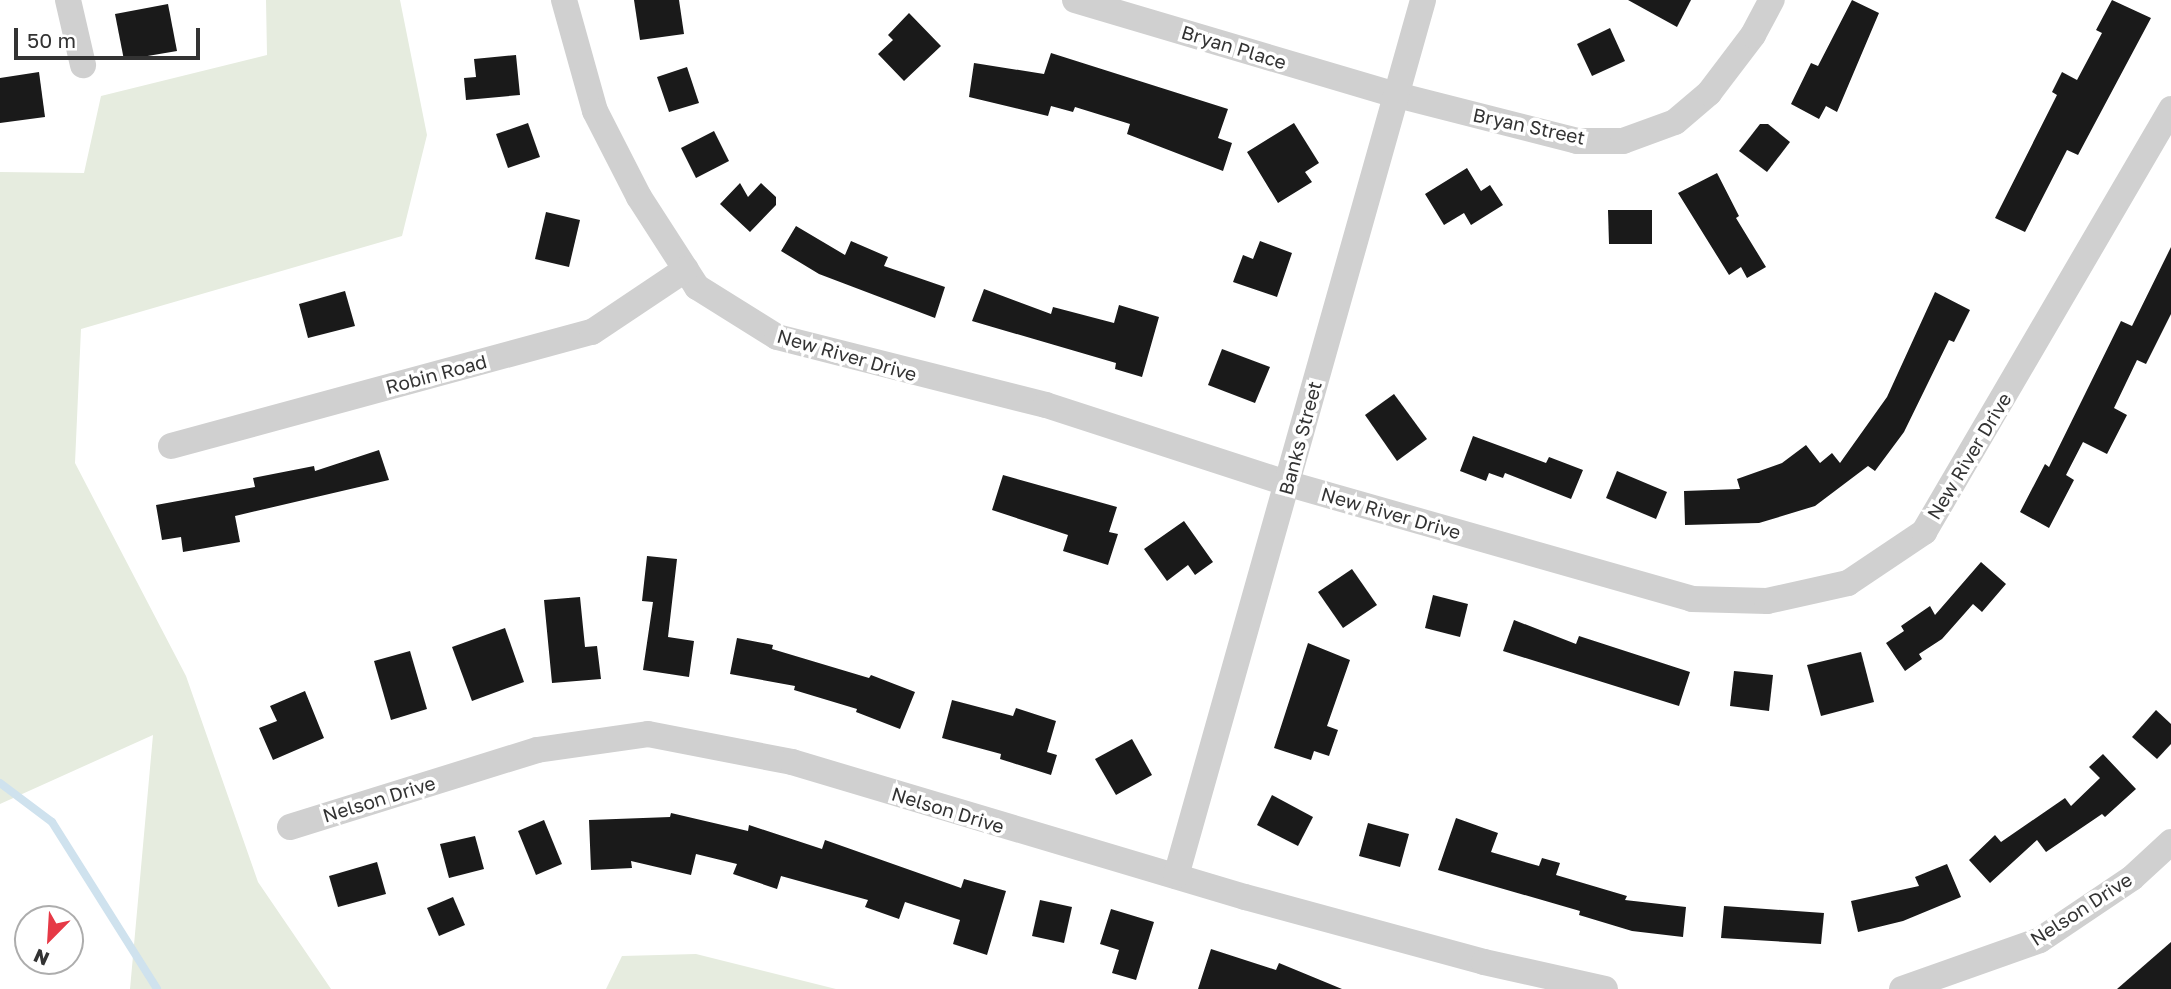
<!DOCTYPE html>
<style>
body{margin:0}
#map{position:relative;width:2171px;height:989px;overflow:hidden;background:#fff;font-family:"Golos Text",sans-serif}
div>[style]{position:absolute}
.green>*{inset:0;background:#e6ecdf}
.stream>*{height:8px;margin:-4px;padding:0 4px;transform-origin:4px;border-radius:4px;background:#cfe2ee}
.building>*{inset:0;background:#1a1a1a}
.minor>*{height:26px;margin:-13px;padding:0 13px;transform-origin:13px;border-radius:13px;background:#d0d0d0}
span{translate:-50% -50%;white-space:nowrap;text-align:center;line-height:1.15;-webkit-text-stroke:7px #fff;paint-order:stroke}
.street-label{font-size:19px;color:#333}
.north{position:absolute;left:14px;top:905px;width:70px;height:70px;box-sizing:border-box;background:#fff;border:2px solid #adadad;border-radius:50%;rotate:204deg;font-size:19px;font-weight:700;line-height:28px;text-align:center;color:#333}
.north::after{content:'';display:block;margin:auto;width:24px;height:32px;background:#e63946;clip-path:polygon(50% 0,100% 100%,50% 72%,0 100%)}
.scale{position:absolute;left:14px;top:28px;width:186px;height:32px;box-sizing:border-box;border:4px solid #333;border-top:0;padding-left:9px;font-size:21px;line-height:24px;white-space:nowrap;color:#333;-webkit-text-stroke:5px #fff;paint-order:stroke}
</style>
<div id="map">
<div class="green">
<div style="clip-path:polygon(266px 0,400px 0,427px 135px,402px 236px,81px 329px,75px 463px,186px 676px,258px 882px,331px 989px,130px 989px,153px 735px,0 804px,0 172px,84px 173px,101px 96px,267px 55px)"></div>
<div style="clip-path:polygon(696px 954px,836px 989px,606px 989px,622px 956px)"></div>
</div>
<div class="stream">
<div style="left:0;top:783px;width:65px;rotate:36.9deg"></div>
<div style="left:52px;top:822px;width:197px;rotate:57.8deg"></div>
</div>
<div class="building">
<div style="clip-path:polygon(634px 0,679px 0,684px 34px,640px 40px)"></div>
<div style="clip-path:polygon(1628px 0,1691px 0,1677px 27px)"></div>
<div style="clip-path:polygon(1852px 0,1879px 13px,1837px 112px,1826px 106px,1819px 119px,1791px 104px,1811px 63px,1818px 66px)"></div>
<div style="clip-path:polygon(2112px 0,2151px 18px,2078px 155px,2067px 150px,2025px 232px,1995px 218px,2057px 95px,2052px 92px,2062px 72px,2077px 80px,2102px 33px,2096px 30px)"></div>
<div style="clip-path:polygon(168px 4px,177px 51px,124px 60px,115px 14px)"></div>
<div style="clip-path:polygon(909px 13px,941px 46px,904px 81px,878px 54px,893px 40px,888px 35px)"></div>
<div style="clip-path:polygon(1610px 28px,1625px 61px,1592px 76px,1577px 44px)"></div>
<div style="clip-path:polygon(1051px 53px,1228px 109px,1218px 138px,1232px 143px,1223px 171px,1127px 134px,1130px 124px,1075px 107px,1073px 112px,1051px 106px,1048px 116px,969px 97px,974px 63px,1044px 74px)"></div>
<div style="clip-path:polygon(516px 55px,520px 95px,466px 100px,464px 78px,476px 77px,474px 59px)"></div>
<div style="clip-path:polygon(687px 67px,699px 103px,669px 112px,657px 77px)"></div>
<div style="clip-path:polygon(39px 72px,45px 117px,0 123px,0 78px)"></div>
<div style="clip-path:polygon(528px 123px,540px 157px,508px 168px,496px 134px)"></div>
<div style="clip-path:polygon(1294px 123px,1319px 163px,1305px 172px,1312px 182px,1278px 203px,1247px 152px)"></div>
<div style="clip-path:polygon(1760px 124px,1768px 124px,1790px 142px,1767px 172px,1739px 151px)"></div>
<div style="clip-path:polygon(714px 131px,729px 161px,696px 178px,681px 148px)"></div>
<div style="clip-path:polygon(1467px 168px,1481px 191px,1490px 185px,1503px 205px,1471px 225px,1464px 213px,1444px 225px,1425px 194px)"></div>
<div style="clip-path:polygon(1717px 173px,1739px 216px,1736px 218px,1766px 267px,1747px 278px,1741px 267px,1729px 275px,1678px 193px)"></div>
<div style="clip-path:polygon(740px 183px,748px 197px,761px 183px,776px 197px,776px 205px,750px 232px,720px 204px)"></div>
<div style="clip-path:polygon(1608px 210px,1652px 210px,1652px 244px,1609px 244px)"></div>
<div style="clip-path:polygon(546px 212px,580px 220px,569px 267px,535px 259px)"></div>
<div style="clip-path:polygon(796px 226px,845px 255px,851px 241px,888px 257px,884px 266px,945px 287px,935px 318px,819px 274px,781px 251px)"></div>
<div style="clip-path:polygon(1260px 241px,1292px 253px,1277px 297px,1233px 282px,1243px 255px,1253px 259px)"></div>
<div style="clip-path:polygon(2171px 247px,2171px 314px,2146px 364px,2137px 360px,2114px 408px,2127px 415px,2107px 454px,2083px 442px,2066px 475px,2074px 480px,2049px 528px,2020px 512px,2045px 464px,2049px 467px,2121px 321px,2132px 326px)"></div>
<div style="clip-path:polygon(984px 289px,1051px 314px,1053px 307px,1114px 323px,1119px 305px,1159px 317px,1142px 377px,1115px 369px,1116px 363px,972px 321px)"></div>
<div style="clip-path:polygon(345px 291px,355px 326px,308px 338px,299px 304px)"></div>
<div style="clip-path:polygon(1935px 292px,1970px 310px,1954px 342px,1949px 340px,1904px 432px,1875px 471px,1868px 466px,1815px 506px,1759px 523px,1685px 525px,1684px 491px,1740px 489px,1737px 479px,1782px 463px,1806px 445px,1820px 463px,1832px 453px,1840px 463px,1887px 397px)"></div>
<div style="clip-path:polygon(1222px 349px,1270px 367px,1255px 403px,1208px 385px)"></div>
<div style="clip-path:polygon(1394px 394px,1427px 439px,1397px 461px,1365px 415px)"></div>
<div style="clip-path:polygon(1473px 436px,1546px 463px,1549px 457px,1583px 470px,1571px 499px,1505px 473px,1503px 478px,1489px 473px,1486px 481px,1460px 471px)"></div>
<div style="clip-path:polygon(379px 450px,389px 480px,235px 516px,240px 542px,183px 552px,181px 537px,162px 540px,156px 505px,255px 487px,253px 478px,314px 466px,315px 471px)"></div>
<div style="clip-path:polygon(1617px 471px,1667px 492px,1656px 519px,1606px 498px)"></div>
<div style="clip-path:polygon(1003px 475px,1117px 507px,1109px 532px,1118px 534px,1108px 565px,1063px 551px,1068px 535px,992px 510px)"></div>
<div style="clip-path:polygon(1184px 521px,1213px 562px,1195px 575px,1188px 565px,1167px 581px,1144px 549px)"></div>
<div style="clip-path:polygon(647px 556px,677px 559px,668px 637px,694px 641px,689px 677px,643px 670px,653px 602px,642px 601px)"></div>
<div style="clip-path:polygon(1981px 562px,2006px 584px,1982px 612px,1973px 604px,1942px 639px,1919px 654px,1922px 659px,1905px 671px,1886px 643px,1904px 631px,1901px 626px,1930px 606px,1935px 615px)"></div>
<div style="clip-path:polygon(1352px 569px,1377px 605px,1343px 628px,1318px 592px)"></div>
<div style="clip-path:polygon(1433px 595px,1468px 604px,1460px 637px,1425px 628px)"></div>
<div style="clip-path:polygon(580px 597px,585px 647px,597px 646px,601px 679px,552px 683px,544px 600px)"></div>
<div style="clip-path:polygon(1514px 620px,1576px 644px,1579px 636px,1690px 672px,1679px 706px,1503px 651px)"></div>
<div style="clip-path:polygon(505px 628px,524px 682px,472px 701px,452px 647px)"></div>
<div style="clip-path:polygon(737px 638px,773px 645px,772px 649px,869px 678px,871px 675px,915px 692px,900px 729px,856px 712px,857px 709px,794px 690px,795px 686px,730px 674px)"></div>
<div style="clip-path:polygon(1308px 643px,1350px 660px,1327px 726px,1338px 730px,1329px 756px,1314px 751px,1311px 760px,1274px 748px)"></div>
<div style="clip-path:polygon(410px 651px,427px 709px,391px 720px,374px 661px)"></div>
<div style="clip-path:polygon(1861px 652px,1874px 702px,1821px 716px,1807px 665px)"></div>
<div style="clip-path:polygon(1734px 671px,1773px 675px,1769px 711px,1730px 706px)"></div>
<div style="clip-path:polygon(305px 691px,324px 738px,273px 760px,259px 728px,277px 721px,270px 706px)"></div>
<div style="clip-path:polygon(952px 700px,1013px 716px,1016px 708px,1056px 721px,1047px 752px,1057px 755px,1051px 775px,1000px 759px,1001px 754px,942px 738px)"></div>
<div style="clip-path:polygon(2156px 710px,2171px 724px,2171px 744px,2157px 759px,2132px 737px)"></div>
<div style="clip-path:polygon(1132px 739px,1152px 775px,1116px 795px,1095px 759px)"></div>
<div style="clip-path:polygon(2103px 754px,2136px 789px,2105px 817px,2102px 814px,2046px 852px,2037px 840px,1990px 883px,1969px 860px,1995px 835px,2001px 842px,2065px 798px,2071px 806px,2100px 778px,2089px 767px)"></div>
<div style="clip-path:polygon(1272px 795px,1313px 817px,1298px 846px,1257px 825px)"></div>
<div style="clip-path:polygon(671px 813px,748px 831px,749px 825px,822px 849px,825px 840px,961px 888px,964px 879px,1006px 891px,987px 955px,953px 944px,960px 920px,905px 902px,899px 919px,865px 907px,868px 900px,781px 876px,777px 889px,733px 874px,737px 864px,696px 854px,691px 875px,631px 861px,632px 868px,591px 870px,589px 820px,670px 817px)"></div>
<div style="clip-path:polygon(1456px 818px,1498px 833px,1491px 852px,1539px 866px,1542px 858px,1560px 863px,1556px 875px,1627px 896px,1625px 900px,1686px 907px,1683px 937px,1632px 931px,1579px 915px,1580px 911px,1438px 870px)"></div>
<div style="clip-path:polygon(544px 820px,562px 864px,536px 875px,518px 831px)"></div>
<div style="clip-path:polygon(1368px 823px,1409px 834px,1400px 867px,1359px 856px)"></div>
<div style="clip-path:polygon(475px 836px,484px 869px,449px 878px,440px 844px)"></div>
<div style="clip-path:polygon(377px 862px,386px 894px,338px 907px,329px 876px)"></div>
<div style="clip-path:polygon(1947px 864px,1961px 897px,1903px 921px,1858px 932px,1851px 901px,1919px 886px,1915px 877px)"></div>
<div style="clip-path:polygon(453px 897px,465px 925px,439px 936px,427px 908px)"></div>
<div style="clip-path:polygon(1040px 900px,1072px 907px,1064px 943px,1032px 936px)"></div>
<div style="clip-path:polygon(1724px 906px,1824px 913px,1821px 944px,1721px 938px)"></div>
<div style="clip-path:polygon(1111px 909px,1154px 922px,1136px 980px,1112px 973px,1119px 950px,1100px 944px)"></div>
<div style="clip-path:polygon(2171px 942px,2171px 989px,2117px 989px)"></div>
<div style="clip-path:polygon(1211px 949px,1276px 970px,1279px 963px,1342px 989px,1198px 989px)"></div>
</div>
<div class="minor">
<div style="left:68px;top:0;width:67px;rotate:77deg"></div>
<div style="left:564px;top:0;width:115px;rotate:74.4deg"></div>
<div style="left:595px;top:111px;width:97px;rotate:62.9deg"></div>
<div style="left:639px;top:197px;width:107px;rotate:57.2deg"></div>
<div style="left:697px;top:287px;width:94px;rotate:32deg"></div>
<div style="left:777px;top:337px;width:277px;rotate:14.2deg"></div>
<div style="left:1046px;top:405px;width:256px;rotate:18deg"></div>
<div style="left:1289px;top:484px;width:419px;rotate:15.9deg"></div>
<div style="left:1692px;top:599px;width:75px;rotate:1.5deg"></div>
<div style="left:1767px;top:601px;width:83px;rotate:-12.5deg"></div>
<div style="left:1848px;top:583px;width:92px;rotate:-33.9deg"></div>
<div style="left:1924px;top:532px;width:490px;rotate:-59.7deg"></div>
<div style="left:1075px;top:0;width:332px;rotate:16.5deg"></div>
<div style="left:1393px;top:94px;width:190px;rotate:14.3deg"></div>
<div style="left:1577px;top:141px;width:46px"></div>
<div style="left:1623px;top:141px;width:55px;rotate:-20.1deg"></div>
<div style="left:1675px;top:122px;width:45px;rotate:-40.5deg"></div>
<div style="left:1709px;top:93px;width:73px;rotate:-52.8deg"></div>
<div style="left:1753px;top:35px;width:40px;rotate:-62deg"></div>
<div style="left:171px;top:446px;width:436px;rotate:-15.2deg"></div>
<div style="left:592px;top:332px;width:113px;rotate:-33.8deg"></div>
<div style="left:290px;top:827px;width:259px;rotate:-17.3deg"></div>
<div style="left:537px;top:750px;width:112px;rotate:-8.2deg"></div>
<div style="left:648px;top:734px;width:147px;rotate:11deg"></div>
<div style="left:792px;top:762px;width:473px;rotate:16.6deg"></div>
<div style="left:1245px;top:897px;width:248px;rotate:15.2deg"></div>
<div style="left:1484px;top:962px;width:124px;rotate:12.6deg"></div>
<div style="left:1176px;top:876px;width:910px;rotate:-74.25deg"></div>
<div style="left:1902px;top:989px;width:146px;rotate:-19.5deg"></div>
<div style="left:2040px;top:940px;width:111px;rotate:-34deg"></div>
<div style="left:2132px;top:878px;width:53px;rotate:-42.7deg"></div>
</div>
<div class="street-label">
<span style="left:1234px;top:47px;rotate:17deg">Bryan Place</span>
<span style="left:1529px;top:126px;rotate:12deg">Bryan Street</span>
<span style="left:847px;top:355px;rotate:16deg">New River Drive</span>
<span style="left:436px;top:374px;rotate:-15deg">Robin Road</span>
<span style="left:1300px;top:438px;rotate:-75deg">Banks Street</span>
<span style="left:1969px;top:456px;rotate:-59deg">New River Drive</span>
<span style="left:1391px;top:513px;rotate:16deg">New River Drive</span>
<span style="left:379px;top:799px;rotate:-17deg">Nelson Drive</span>
<span style="left:948px;top:810px;rotate:17deg">Nelson Drive</span>
<span style="left:2081px;top:909px;rotate:-33deg">Nelson Drive</span>
</div>
<div class="north">N</div>
<div class="scale">50 m</div>
</div>
